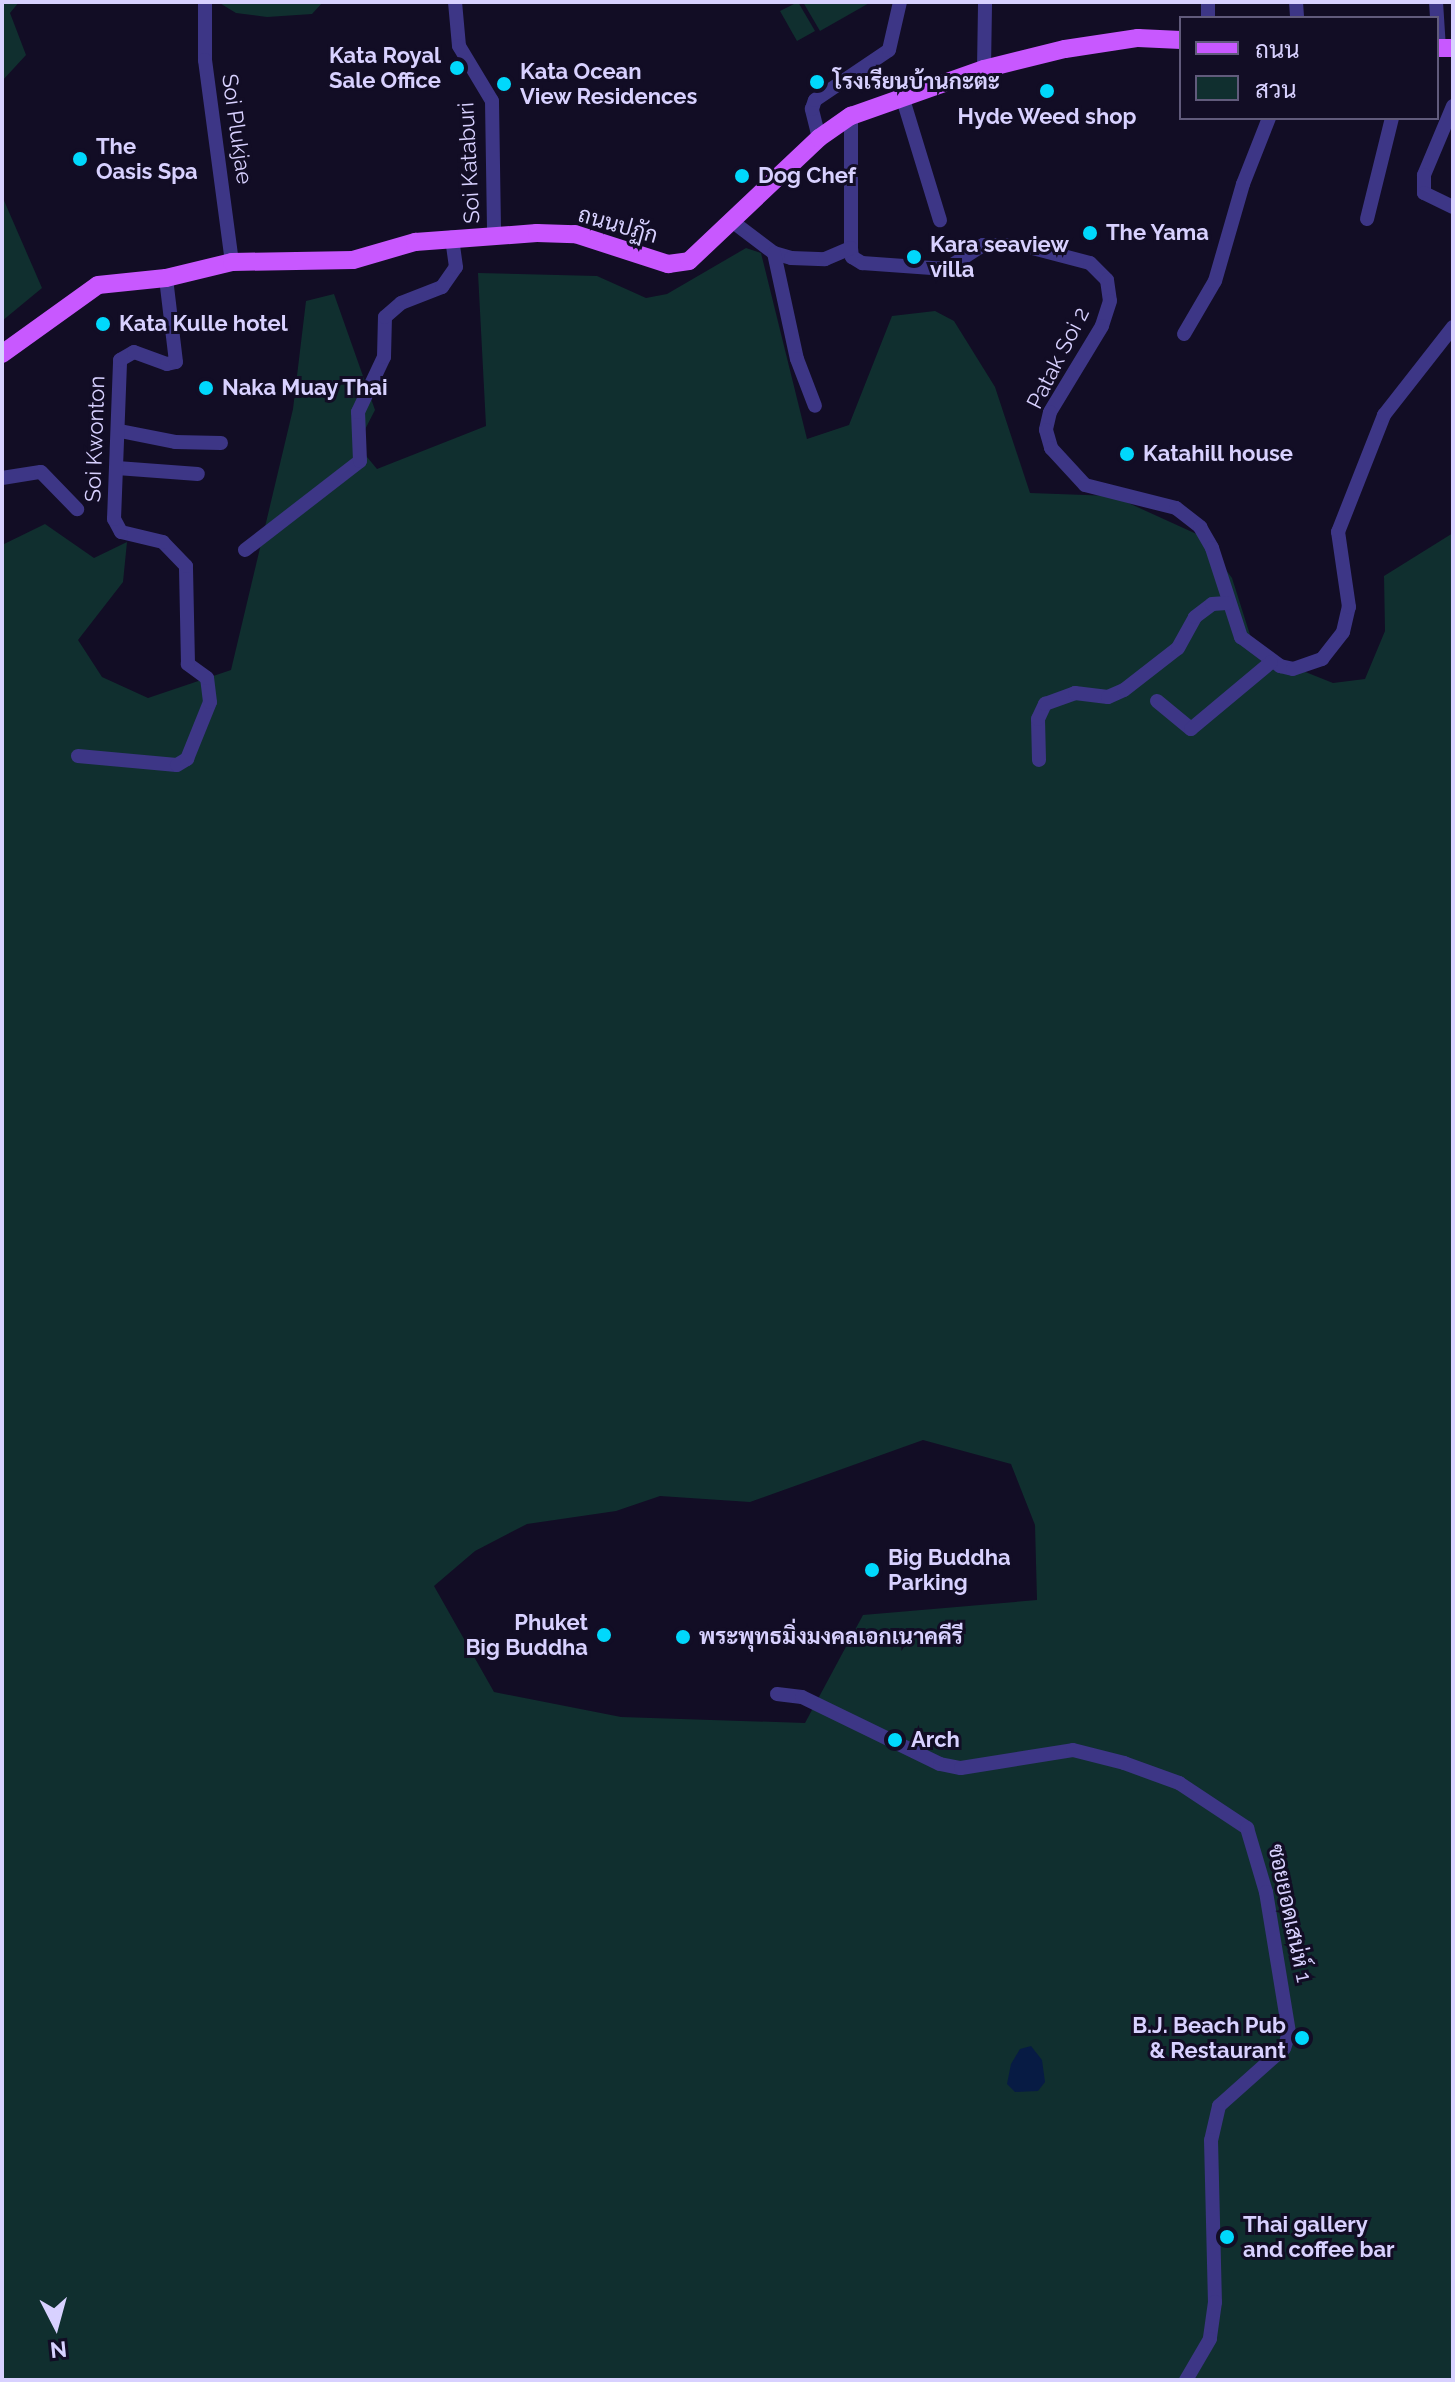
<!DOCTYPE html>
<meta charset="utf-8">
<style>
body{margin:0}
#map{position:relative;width:1455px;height:2382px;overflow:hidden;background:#120d25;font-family:Raleway,Sarabun,sans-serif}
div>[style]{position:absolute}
.green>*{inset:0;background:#102f2f}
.water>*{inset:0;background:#071b44}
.minor>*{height:14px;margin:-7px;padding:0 7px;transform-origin:7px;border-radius:7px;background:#3d3686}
.major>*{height:18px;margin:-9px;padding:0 9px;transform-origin:9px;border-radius:9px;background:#c858ff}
.dots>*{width:22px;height:22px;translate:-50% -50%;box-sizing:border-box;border:4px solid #120d25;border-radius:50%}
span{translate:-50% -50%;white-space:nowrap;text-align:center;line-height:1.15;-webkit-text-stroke:6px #120d25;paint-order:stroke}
.poi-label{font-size:22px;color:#d8d1ff;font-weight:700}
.right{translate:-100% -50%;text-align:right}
.left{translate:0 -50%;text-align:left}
.street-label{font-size:22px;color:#d8d1ff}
.frame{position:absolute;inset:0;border:4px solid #d8d1ff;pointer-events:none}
.legend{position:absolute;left:1179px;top:16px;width:260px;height:104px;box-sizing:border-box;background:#120d25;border:2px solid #615b7c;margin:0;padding:10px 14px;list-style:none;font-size:24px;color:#d8d1ff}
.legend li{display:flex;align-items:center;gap:16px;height:40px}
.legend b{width:40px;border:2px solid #615b7c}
.north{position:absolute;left:16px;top:2286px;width:80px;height:80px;-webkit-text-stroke:6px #120d25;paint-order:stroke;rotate:174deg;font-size:22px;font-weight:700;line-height:32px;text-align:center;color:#d8d1ff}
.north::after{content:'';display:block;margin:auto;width:28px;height:36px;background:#d8d1ff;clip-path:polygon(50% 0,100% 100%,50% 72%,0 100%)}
</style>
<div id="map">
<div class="green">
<div style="clip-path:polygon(2px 2px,19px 2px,10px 13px,26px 55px,2px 81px)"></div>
<div style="clip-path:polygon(218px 2px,323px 2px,312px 14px,267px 17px,236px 13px)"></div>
<div style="clip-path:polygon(798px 2px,815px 31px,797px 41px,780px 11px)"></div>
<div style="clip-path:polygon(803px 2px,871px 2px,820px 31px)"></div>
<div style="clip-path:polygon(2px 196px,42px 288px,2px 321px)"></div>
<div style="clip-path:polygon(evenodd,746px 248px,761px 253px,807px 439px,849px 425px,892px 316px,935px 311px,954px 321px,995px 387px,1030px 493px,1113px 496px,1201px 536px,1232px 578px,1251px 638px,1293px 667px,1333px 683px,1365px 679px,1385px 631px,1384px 576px,1453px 533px,1453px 2380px,2px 2380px,2px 545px,45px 524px,94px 558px,127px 542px,123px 582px,78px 640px,102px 677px,148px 698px,231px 670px,293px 409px,306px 301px,334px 294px,375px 410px,357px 445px,377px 469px,486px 426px,478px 273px,597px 276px,646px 298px,667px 294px,746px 248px,923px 1440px,1011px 1464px,1035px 1525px,1037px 1600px,863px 1615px,805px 1723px,621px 1717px,494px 1692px,434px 1586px,475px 1551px,527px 1524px,616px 1511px,660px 1496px,750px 1502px,923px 1440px)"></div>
</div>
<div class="water">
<div style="clip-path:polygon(1031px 2046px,1042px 2060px,1045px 2082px,1038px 2091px,1015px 2092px,1007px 2084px,1011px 2064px,1020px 2049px)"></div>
</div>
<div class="minor">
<div style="left:205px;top:2px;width:58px;rotate:90deg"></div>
<div style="left:205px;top:60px;width:204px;rotate:82.4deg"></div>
<div style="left:455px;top:2px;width:44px;rotate:84.8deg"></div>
<div style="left:459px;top:46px;width:64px;rotate:59deg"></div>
<div style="left:492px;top:101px;width:134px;rotate:89.1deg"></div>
<div style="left:1296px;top:2px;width:16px;rotate:86deg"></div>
<div style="left:1436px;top:2px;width:46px;rotate:86.3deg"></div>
<div style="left:1208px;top:18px;width:16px;rotate:-90deg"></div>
<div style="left:984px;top:69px;width:67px;rotate:-89.1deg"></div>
<div style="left:902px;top:96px;width:130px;rotate:73deg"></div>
<div style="left:1453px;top:106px;width:75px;rotate:112.8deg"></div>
<div style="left:1424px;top:175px;width:18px;rotate:90deg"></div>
<div style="left:1424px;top:193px;width:32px;rotate:26deg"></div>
<div style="left:851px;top:116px;width:132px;rotate:90deg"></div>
<div style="left:851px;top:248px;width:9px;rotate:84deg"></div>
<div style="left:852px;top:257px;width:12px;rotate:31deg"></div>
<div style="left:862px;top:263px;width:84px;rotate:4.1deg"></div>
<div style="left:946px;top:269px;width:44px;rotate:-33deg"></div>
<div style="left:983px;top:245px;width:42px;rotate:1.4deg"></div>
<div style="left:1025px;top:246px;width:67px;rotate:14.7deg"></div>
<div style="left:1090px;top:263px;width:24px;rotate:45deg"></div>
<div style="left:1107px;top:280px;width:21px;rotate:82deg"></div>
<div style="left:1110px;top:301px;width:26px;rotate:108deg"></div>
<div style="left:1102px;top:326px;width:100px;rotate:121.2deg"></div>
<div style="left:1050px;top:412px;width:18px;rotate:103deg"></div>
<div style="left:1046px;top:430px;width:19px;rotate:74deg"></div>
<div style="left:1051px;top:448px;width:50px;rotate:47.4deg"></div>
<div style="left:1085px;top:485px;width:94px;rotate:14.2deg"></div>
<div style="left:1176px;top:508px;width:31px;rotate:38deg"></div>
<div style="left:1200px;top:527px;width:24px;rotate:60deg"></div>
<div style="left:1212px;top:548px;width:94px;rotate:72deg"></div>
<div style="left:1241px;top:637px;width:49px;rotate:36.6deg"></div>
<div style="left:1280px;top:666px;width:13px;rotate:13deg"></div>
<div style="left:1293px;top:669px;width:31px;rotate:-19deg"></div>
<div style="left:1322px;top:659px;width:34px;rotate:-52deg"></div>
<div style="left:1343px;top:632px;width:26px;rotate:-77deg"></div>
<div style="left:1349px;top:607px;width:76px;rotate:-98.3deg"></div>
<div style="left:1338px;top:532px;width:126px;rotate:-68.5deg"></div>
<div style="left:1384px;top:415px;width:112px;rotate:-51.9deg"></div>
<div style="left:819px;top:138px;width:30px;rotate:-104deg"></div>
<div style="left:812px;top:109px;width:9px;rotate:-72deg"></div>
<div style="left:815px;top:100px;width:89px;rotate:-34deg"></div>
<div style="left:889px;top:50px;width:49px;rotate:-77.1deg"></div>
<div style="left:1367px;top:219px;width:104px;rotate:-76.1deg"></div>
<div style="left:733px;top:222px;width:51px;rotate:37.1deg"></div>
<div style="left:774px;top:253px;width:18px;rotate:16deg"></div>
<div style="left:791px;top:258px;width:34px;rotate:2deg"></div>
<div style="left:825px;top:259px;width:28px;rotate:-23deg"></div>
<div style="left:774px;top:253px;width:108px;rotate:77.8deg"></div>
<div style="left:797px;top:359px;width:50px;rotate:69deg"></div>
<div style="left:1184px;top:334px;width:61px;rotate:-59.7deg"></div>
<div style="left:1215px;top:281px;width:101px;rotate:-73.9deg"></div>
<div style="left:1243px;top:184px;width:71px;rotate:-68.5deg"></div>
<div style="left:120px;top:431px;width:56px;rotate:11.3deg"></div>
<div style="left:175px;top:442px;width:46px;rotate:1.2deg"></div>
<div style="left:117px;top:468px;width:81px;rotate:4.2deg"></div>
<div style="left:2px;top:478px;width:39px;rotate:-9deg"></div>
<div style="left:41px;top:472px;width:52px;rotate:45.8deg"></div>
<div style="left:245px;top:550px;width:145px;rotate:-37.7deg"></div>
<div style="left:360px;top:461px;width:49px;rotate:-92.3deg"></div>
<div style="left:358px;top:412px;width:61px;rotate:-64.7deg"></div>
<div style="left:384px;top:357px;width:40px;rotate:-88.6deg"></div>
<div style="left:385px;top:317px;width:21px;rotate:-41deg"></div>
<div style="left:401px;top:303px;width:44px;rotate:-21.3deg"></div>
<div style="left:442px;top:287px;width:24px;rotate:-55deg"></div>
<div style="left:456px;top:267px;width:30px;rotate:-98deg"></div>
<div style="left:1157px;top:701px;width:44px;rotate:39.5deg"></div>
<div style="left:1191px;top:729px;width:104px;rotate:-39.9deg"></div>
<div style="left:78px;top:756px;width:99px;rotate:5.2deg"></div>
<div style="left:177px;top:765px;width:12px;rotate:-31deg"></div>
<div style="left:187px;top:759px;width:61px;rotate:-68deg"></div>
<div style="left:210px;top:702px;width:24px;rotate:-97deg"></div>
<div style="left:207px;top:678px;width:24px;rotate:-144deg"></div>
<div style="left:188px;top:664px;width:98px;rotate:-91.2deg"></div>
<div style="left:186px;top:566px;width:33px;rotate:-134deg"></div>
<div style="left:163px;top:542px;width:43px;rotate:-166.6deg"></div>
<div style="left:121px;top:532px;width:15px;rotate:-118deg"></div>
<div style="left:114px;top:519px;width:159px;rotate:-87.8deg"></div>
<div style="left:120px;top:360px;width:16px;rotate:-30deg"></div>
<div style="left:134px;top:352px;width:35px;rotate:20deg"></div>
<div style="left:167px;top:364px;width:9px;rotate:-13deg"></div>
<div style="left:176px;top:362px;width:85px;rotate:-96.8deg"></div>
<div style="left:1039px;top:760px;width:41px;rotate:-91.4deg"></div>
<div style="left:1038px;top:719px;width:17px;rotate:-65deg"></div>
<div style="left:1045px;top:704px;width:32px;rotate:-20deg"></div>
<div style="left:1075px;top:693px;width:33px;rotate:7deg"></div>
<div style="left:1108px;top:697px;width:17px;rotate:-24deg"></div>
<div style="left:1124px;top:690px;width:68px;rotate:-37.9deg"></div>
<div style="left:1178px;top:648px;width:35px;rotate:-61deg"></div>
<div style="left:1195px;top:617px;width:21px;rotate:-37deg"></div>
<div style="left:1212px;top:604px;width:15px;rotate:-4deg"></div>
<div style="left:777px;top:1694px;width:25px;rotate:7deg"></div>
<div style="left:802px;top:1697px;width:153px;rotate:25.9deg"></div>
<div style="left:940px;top:1764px;width:21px;rotate:11deg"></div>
<div style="left:961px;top:1768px;width:113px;rotate:-9.1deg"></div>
<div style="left:1073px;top:1750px;width:53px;rotate:14.3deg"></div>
<div style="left:1124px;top:1763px;width:59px;rotate:20deg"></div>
<div style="left:1179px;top:1783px;width:82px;rotate:33.5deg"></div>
<div style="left:1247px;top:1828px;width:67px;rotate:73.5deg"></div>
<div style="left:1266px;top:1892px;width:143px;rotate:80.7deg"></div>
<div style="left:1289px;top:2033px;width:16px;rotate:108deg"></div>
<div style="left:1284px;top:2048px;width:87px;rotate:138.3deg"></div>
<div style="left:1219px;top:2106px;width:35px;rotate:103deg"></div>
<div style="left:1211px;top:2140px;width:162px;rotate:88.6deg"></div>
<div style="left:1215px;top:2302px;width:37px;rotate:98deg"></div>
<div style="left:1210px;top:2339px;width:48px;rotate:120.3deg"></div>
</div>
<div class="major">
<div style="left:1437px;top:48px;width:16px"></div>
<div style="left:2px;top:354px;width:118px;rotate:-35.7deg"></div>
<div style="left:98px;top:285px;width:68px;rotate:-5.9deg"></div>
<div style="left:166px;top:278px;width:68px;rotate:-13.6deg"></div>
<div style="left:232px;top:262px;width:121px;rotate:-0.9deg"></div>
<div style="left:353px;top:260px;width:65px;rotate:-16.2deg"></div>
<div style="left:415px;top:242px;width:122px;rotate:-4.2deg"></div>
<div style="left:537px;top:233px;width:38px;rotate:2deg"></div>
<div style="left:575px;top:234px;width:98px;rotate:17.9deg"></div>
<div style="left:668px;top:264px;width:21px;rotate:-8deg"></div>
<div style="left:689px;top:261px;width:179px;rotate:-43.4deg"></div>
<div style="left:819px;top:138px;width:39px;rotate:-35deg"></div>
<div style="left:851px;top:116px;width:141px;rotate:-19.5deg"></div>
<div style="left:984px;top:69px;width:83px;rotate:-13.9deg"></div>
<div style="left:1065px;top:49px;width:74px;rotate:-8.6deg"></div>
<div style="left:1138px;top:38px;width:43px;rotate:2.7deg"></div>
</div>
<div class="dots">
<div style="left:457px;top:68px;background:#00d8fc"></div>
<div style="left:817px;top:82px;background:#00d8fc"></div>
<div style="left:504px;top:84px;background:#00d8fc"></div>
<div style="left:1047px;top:91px;background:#00d8fc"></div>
<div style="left:80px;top:159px;background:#00d8fc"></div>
<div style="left:742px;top:176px;background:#00d8fc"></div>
<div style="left:1090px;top:233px;background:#00d8fc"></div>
<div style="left:914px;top:257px;background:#00d8fc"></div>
<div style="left:103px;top:324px;background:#00d8fc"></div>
<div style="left:206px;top:388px;background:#00d8fc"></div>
<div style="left:1127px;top:454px;background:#00d8fc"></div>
<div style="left:872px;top:1570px;background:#00d8fc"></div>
<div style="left:604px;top:1635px;background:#00d8fc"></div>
<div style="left:683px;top:1637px;background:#00d8fc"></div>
<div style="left:895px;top:1740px;background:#00d8fc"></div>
<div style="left:1302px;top:2038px;background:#00d8fc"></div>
<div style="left:1227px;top:2237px;background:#00d8fc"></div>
</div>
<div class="poi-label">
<span class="right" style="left:441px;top:68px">Kata Royal<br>Sale Office</span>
<span class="left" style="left:520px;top:84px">Kata Ocean<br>View Residences</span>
<span class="left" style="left:833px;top:82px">โรงเรียนบ้านกะตะ</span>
<span style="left:1047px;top:117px">Hyde Weed shop</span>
<span class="left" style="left:96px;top:159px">The<br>Oasis Spa</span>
<span class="left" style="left:758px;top:176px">Dog Chef</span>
<span class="left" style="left:1106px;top:233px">The Yama</span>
<span class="left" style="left:930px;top:257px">Kara seaview<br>villa</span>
<span class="left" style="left:119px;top:324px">Kata Kulle hotel</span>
<span class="left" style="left:222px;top:388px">Naka Muay Thai</span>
<span class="left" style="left:1143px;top:454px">Katahill house</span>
<span class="left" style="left:888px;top:1570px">Big Buddha<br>Parking</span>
<span class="right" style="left:588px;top:1635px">Phuket<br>Big Buddha</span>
<span class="left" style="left:699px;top:1637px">พระพุทธมิ่งมงคลเอกเนาคคีรี</span>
<span class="left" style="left:911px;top:1740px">Arch</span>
<span class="right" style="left:1286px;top:2038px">B.J. Beach Pub<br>&amp; Restaurant</span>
<span class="left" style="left:1243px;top:2237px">Thai gallery<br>and coffee bar</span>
</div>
<div class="street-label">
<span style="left:237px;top:129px;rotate:82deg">Soi Plukjae</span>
<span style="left:469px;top:163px;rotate:-93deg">Soi Kataburi</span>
<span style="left:618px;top:225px;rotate:16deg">ถนนปฏัก</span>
<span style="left:1058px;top:358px;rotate:-63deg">Patak Soi 2</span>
<span style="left:95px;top:439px;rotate:-88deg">Soi Kwonton</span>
<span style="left:1290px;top:1913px;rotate:78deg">ซอยยอดเสน่ห์ 1</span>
</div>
<div class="frame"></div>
<ul class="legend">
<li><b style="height:10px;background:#c858ff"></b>ถนน</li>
<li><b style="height:22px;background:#102f2f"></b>สวน</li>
</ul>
<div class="north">N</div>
</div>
